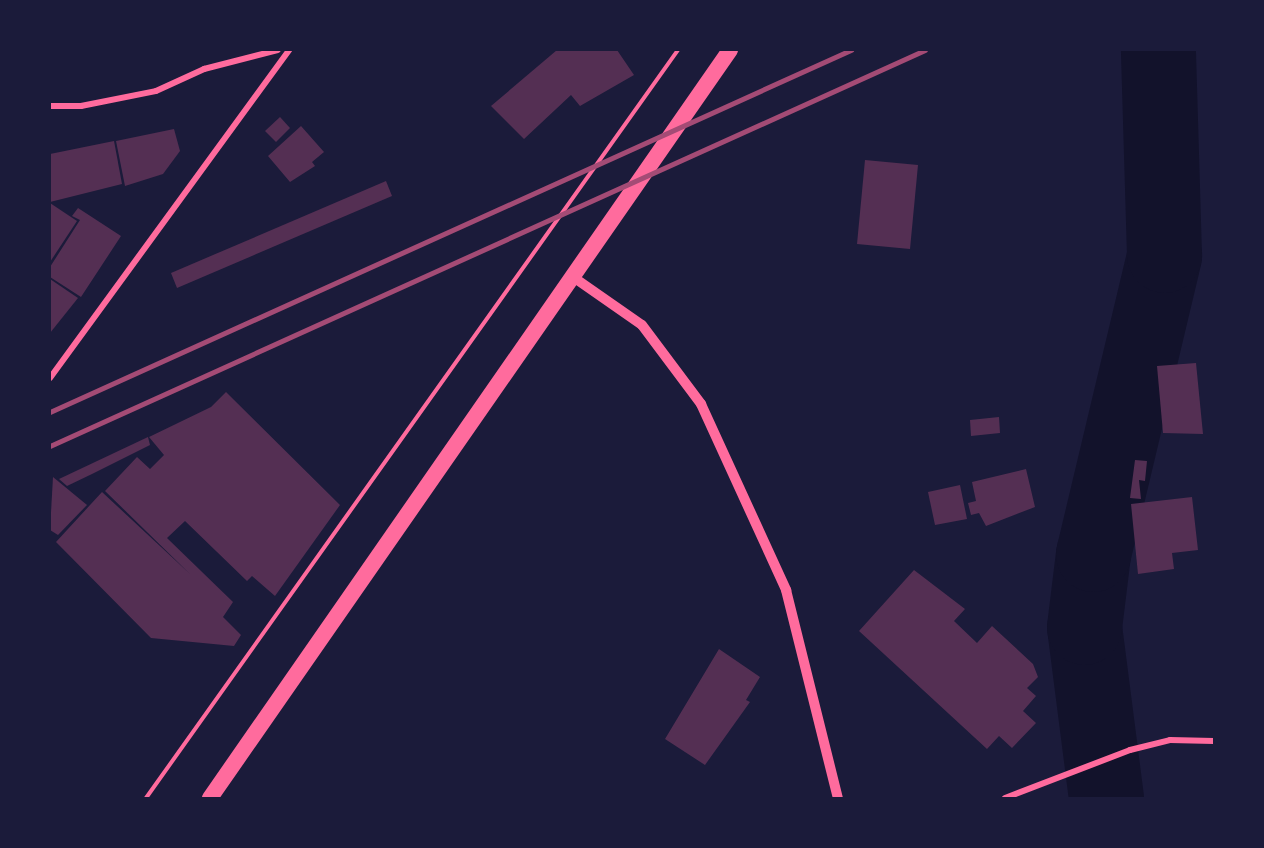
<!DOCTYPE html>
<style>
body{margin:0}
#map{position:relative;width:1264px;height:848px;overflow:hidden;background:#1b1b3a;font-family:Overpass,sans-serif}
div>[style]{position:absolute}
.river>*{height:75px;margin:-37.5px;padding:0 37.5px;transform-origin:37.5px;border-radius:37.5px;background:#12122b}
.building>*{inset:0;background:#542f53}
.path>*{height:4px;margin:-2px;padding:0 2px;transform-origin:2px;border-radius:2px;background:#ff6b9d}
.minor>*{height:6px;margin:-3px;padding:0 3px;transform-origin:3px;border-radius:3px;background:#ff6b9d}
.tertiary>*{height:10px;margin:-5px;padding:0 5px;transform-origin:5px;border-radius:5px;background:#ff6b9d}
.trunk>*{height:16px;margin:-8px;padding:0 8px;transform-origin:8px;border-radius:8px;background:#ff6b9d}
.rail>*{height:4.5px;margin:-2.25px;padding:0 2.25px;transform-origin:2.25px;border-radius:2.25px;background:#a44b75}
span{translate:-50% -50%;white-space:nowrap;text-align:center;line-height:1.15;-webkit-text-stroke:6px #1b1b3a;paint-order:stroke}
.frame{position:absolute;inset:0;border:51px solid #1b1b3a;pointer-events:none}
</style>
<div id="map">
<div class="river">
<div style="left:1106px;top:798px;width:172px;rotate:-97.3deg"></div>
<div style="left:1084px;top:627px;width:74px;rotate:-83deg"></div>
<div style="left:1093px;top:554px;width:307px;rotate:-76.6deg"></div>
<div style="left:1164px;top:255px;width:205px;rotate:-91.7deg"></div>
</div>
<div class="building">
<div style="clip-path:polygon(557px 50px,617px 50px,634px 75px,580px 106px,571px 95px,524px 139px,491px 106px)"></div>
<div style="clip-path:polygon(280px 117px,290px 128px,276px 142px,265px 131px)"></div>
<div style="clip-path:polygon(301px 126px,324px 152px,312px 162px,315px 166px,290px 182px,268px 156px)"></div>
<div style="clip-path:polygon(174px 129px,180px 151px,163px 174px,125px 186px,116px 141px)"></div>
<div style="clip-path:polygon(114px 141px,122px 184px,50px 202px,50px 154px)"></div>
<div style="clip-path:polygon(865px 160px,918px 165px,910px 249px,857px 244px)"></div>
<div style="clip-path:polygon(386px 181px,392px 196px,177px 288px,171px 273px)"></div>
<div style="clip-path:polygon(50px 203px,77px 221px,50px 262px)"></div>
<div style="clip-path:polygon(78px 208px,121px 236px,81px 297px,50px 277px,50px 267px,80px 220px,72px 216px)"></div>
<div style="clip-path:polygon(50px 279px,78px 298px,50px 333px)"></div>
<div style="clip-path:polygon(1196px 363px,1203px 434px,1163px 433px,1157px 366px)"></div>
<div style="clip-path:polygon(226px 392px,340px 505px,275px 596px,252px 576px,247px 581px,185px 521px,167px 538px,233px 602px,223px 617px,241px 635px,234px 646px,151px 638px,56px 542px,102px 492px,190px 574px,105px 491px,137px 457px,150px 469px,164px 455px,149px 437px,211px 407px)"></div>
<div style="clip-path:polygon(999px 417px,1000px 433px,971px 436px,970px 420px)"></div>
<div style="clip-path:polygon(148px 437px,150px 445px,92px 474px,67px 486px,59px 479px)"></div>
<div style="clip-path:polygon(1135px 460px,1147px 461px,1145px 481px,1139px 480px,1141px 499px,1130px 498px)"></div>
<div style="clip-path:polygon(1026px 469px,1035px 507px,986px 526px,979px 513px,971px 515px,968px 503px,976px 501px,972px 482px)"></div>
<div style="clip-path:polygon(53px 477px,87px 505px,58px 535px,50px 530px)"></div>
<div style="clip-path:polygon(960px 485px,967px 519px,935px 525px,928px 492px)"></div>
<div style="clip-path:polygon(1192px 497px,1198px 550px,1172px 553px,1174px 569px,1138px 574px,1131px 504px)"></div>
<div style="clip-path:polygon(914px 570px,965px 609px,954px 621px,977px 643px,992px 626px,1033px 664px,1038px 677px,1027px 688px,1036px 696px,1023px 711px,1036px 723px,1012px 748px,999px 736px,987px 749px,859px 631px)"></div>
<div style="clip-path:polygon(719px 649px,760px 677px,746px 700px,750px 702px,705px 765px,665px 739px)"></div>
</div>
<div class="path">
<div style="left:146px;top:798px;width:918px;rotate:-54.58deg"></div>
</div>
<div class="minor">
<div style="left:50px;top:106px;width:31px"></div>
<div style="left:81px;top:106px;width:76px;rotate:-11.3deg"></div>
<div style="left:156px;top:91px;width:53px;rotate:-24.6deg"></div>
<div style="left:204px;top:69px;width:76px;rotate:-14.4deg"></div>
<div style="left:50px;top:378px;width:406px;rotate:-53.9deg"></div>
<div style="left:1005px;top:798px;width:134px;rotate:-21deg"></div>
<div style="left:1130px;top:750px;width:41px;rotate:-14deg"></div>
<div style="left:1170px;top:740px;width:44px;rotate:1.3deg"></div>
</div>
<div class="tertiary">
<div style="left:576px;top:279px;width:80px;rotate:34.9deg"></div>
<div style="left:642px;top:325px;width:99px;rotate:53.2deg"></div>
<div style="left:701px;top:404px;width:205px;rotate:65.4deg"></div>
<div style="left:786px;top:590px;width:214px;rotate:76deg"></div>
</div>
<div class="trunk">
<div style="left:210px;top:798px;width:911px;rotate:-55.19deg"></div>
</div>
<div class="rail">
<div style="left:50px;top:412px;width:879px;rotate:-24.32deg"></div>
<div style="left:50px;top:446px;width:960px;rotate:-24.35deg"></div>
</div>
<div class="frame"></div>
</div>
